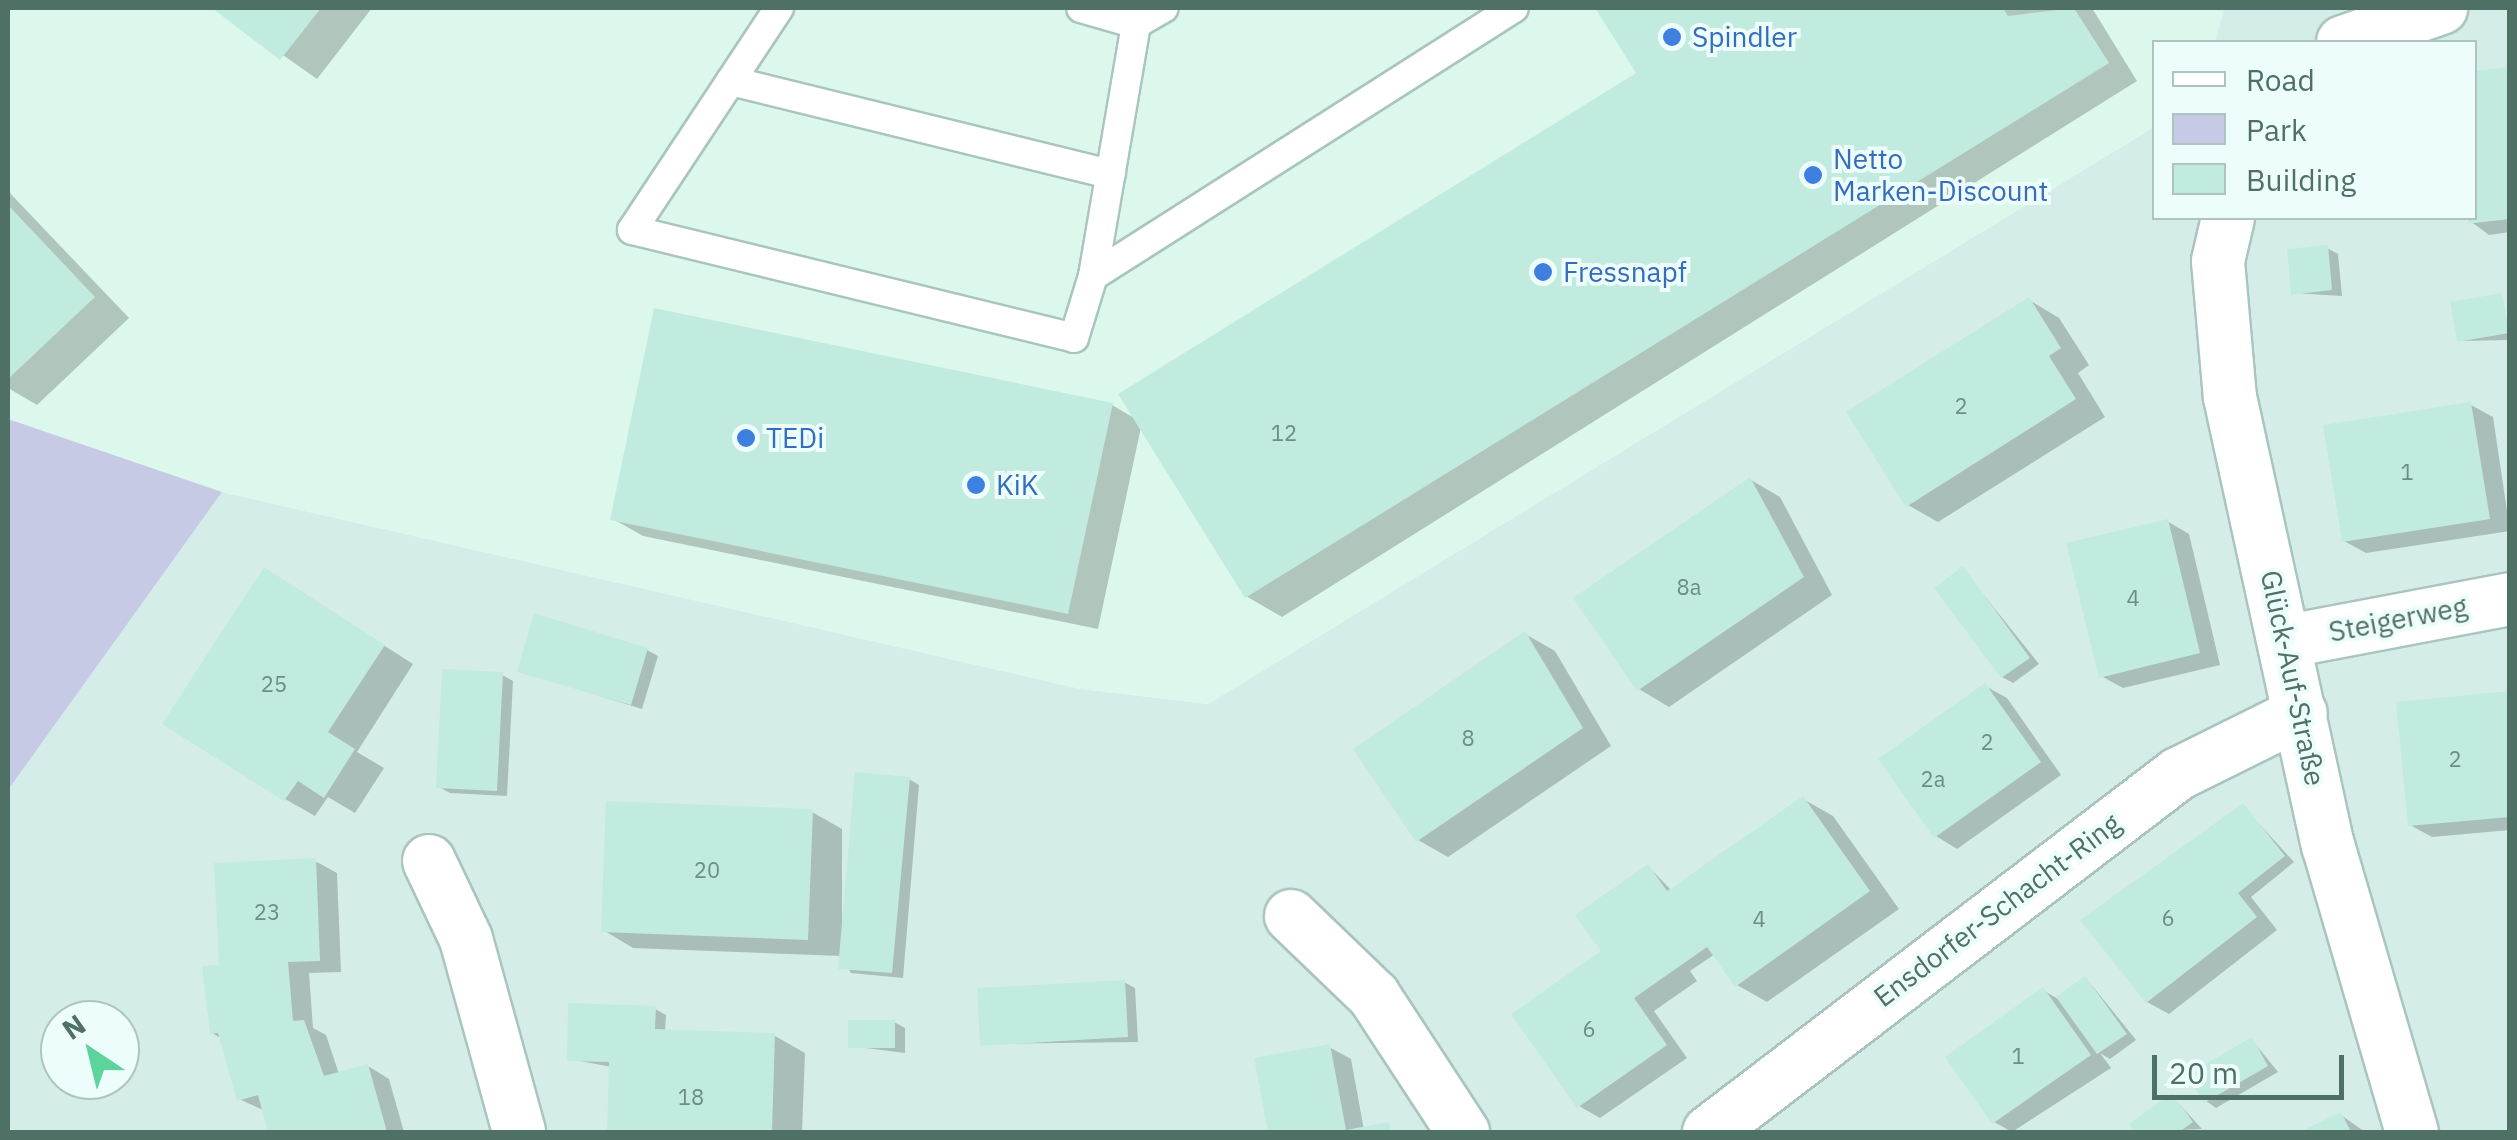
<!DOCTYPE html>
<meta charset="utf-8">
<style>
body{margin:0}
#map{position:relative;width:2517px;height:1140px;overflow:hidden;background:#e7f9f8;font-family:"IBM Plex Sans",sans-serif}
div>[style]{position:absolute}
.residential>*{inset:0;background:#d4ede9}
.commercial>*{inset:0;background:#dcf8ed}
.green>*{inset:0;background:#c7cae5}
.shadow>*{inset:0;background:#0003}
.building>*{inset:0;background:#c2ebdf}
.roads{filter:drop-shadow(2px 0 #a9c5be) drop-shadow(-2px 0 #a9c5be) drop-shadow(0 2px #a9c5be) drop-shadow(0 -2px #a9c5be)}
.lane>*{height:28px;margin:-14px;padding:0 14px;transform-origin:14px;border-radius:14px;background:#fff}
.street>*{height:52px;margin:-26px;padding:0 26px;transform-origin:26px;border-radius:26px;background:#fff}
.dots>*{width:28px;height:28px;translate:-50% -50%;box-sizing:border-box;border:5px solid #edfdfb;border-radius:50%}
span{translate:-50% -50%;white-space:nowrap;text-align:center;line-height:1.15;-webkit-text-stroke:8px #edfdfb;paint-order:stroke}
.number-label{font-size:22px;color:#6c8f83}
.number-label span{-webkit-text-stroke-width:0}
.shop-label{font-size:28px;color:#366cbe}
.left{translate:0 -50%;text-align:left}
.street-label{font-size:28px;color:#4f7064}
.frame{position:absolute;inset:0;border:10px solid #4f7064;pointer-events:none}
.legend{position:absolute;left:2152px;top:40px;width:325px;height:180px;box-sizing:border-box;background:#edfdfb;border:2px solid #aec5bf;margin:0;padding:12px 18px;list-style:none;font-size:30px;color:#4f7064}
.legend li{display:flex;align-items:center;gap:20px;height:50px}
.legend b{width:50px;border:2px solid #aec5bf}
.north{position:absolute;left:40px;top:1000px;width:100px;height:100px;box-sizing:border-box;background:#edfdfb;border:2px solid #aec5bf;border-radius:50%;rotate:325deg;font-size:28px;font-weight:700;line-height:40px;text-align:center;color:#4f7064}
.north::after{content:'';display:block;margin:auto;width:35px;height:45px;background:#5cd49b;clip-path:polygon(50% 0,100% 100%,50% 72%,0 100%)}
.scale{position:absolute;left:2152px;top:1055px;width:192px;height:45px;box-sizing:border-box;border:5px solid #4f7064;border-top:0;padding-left:12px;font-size:30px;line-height:35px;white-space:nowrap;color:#4f7064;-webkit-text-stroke:8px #edfdfb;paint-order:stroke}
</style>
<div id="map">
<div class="residential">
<div style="clip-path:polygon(evenodd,2222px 8px,2509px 8px,2509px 1132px,8px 1132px,8px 790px,222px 492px,1081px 689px,1208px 704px,2154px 127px,2154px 218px,2474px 218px,2474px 42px,2215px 42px,2222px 8px,60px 1020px,120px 1020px,120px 1080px,60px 1080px,60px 1020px)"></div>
</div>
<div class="commercial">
<div style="clip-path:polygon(8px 8px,2222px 8px,2223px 14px,2215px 42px,2154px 42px,2154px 127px,1208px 704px,1081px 689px,222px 492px,8px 419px)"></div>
</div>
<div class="green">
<div style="clip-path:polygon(8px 419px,222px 492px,8px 790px)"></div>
</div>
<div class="shadow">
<div style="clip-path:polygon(216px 8px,372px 8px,317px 79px)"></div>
<div style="clip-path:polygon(1598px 8px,2092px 8px,2137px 81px,1282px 617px,1246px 596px,1141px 427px,1098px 629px,643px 536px,613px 519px,1112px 405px,1136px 419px,1639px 74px)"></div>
<div style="clip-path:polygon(2510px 70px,2510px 232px,2489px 235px,2466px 218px,2474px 218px)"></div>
<div style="clip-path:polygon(8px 191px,129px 318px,37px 405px,8px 388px)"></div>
<div style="clip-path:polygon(2327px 248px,2338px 254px,2342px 296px,2293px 293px)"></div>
<div style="clip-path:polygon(2502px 296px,2510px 340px,2459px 341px)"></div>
<div style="clip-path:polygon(2029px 300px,2059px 318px,2089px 365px,2078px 373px,2105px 417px,1938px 522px,1908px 505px)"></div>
<div style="clip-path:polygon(2471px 405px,2493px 417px,2510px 531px,2366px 553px,2344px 541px)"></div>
<div style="clip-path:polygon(1751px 480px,1780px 497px,1832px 595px,1669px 707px,1639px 689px)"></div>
<div style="clip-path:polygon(2167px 521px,2189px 534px,2220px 665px,2123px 688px,2101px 676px)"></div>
<div style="clip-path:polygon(1963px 569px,2039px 664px,2013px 683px,2002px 677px)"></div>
<div style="clip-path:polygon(294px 588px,413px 664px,357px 752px,384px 768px,355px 813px,328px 797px,315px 816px,285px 799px)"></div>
<div style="clip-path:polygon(1525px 634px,1555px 651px,1611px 746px,1448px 857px,1418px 840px)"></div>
<div style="clip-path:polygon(647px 650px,658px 656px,642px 709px,520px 671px)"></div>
<div style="clip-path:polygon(502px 675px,513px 681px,507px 796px,450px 793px,439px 787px)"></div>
<div style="clip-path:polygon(1985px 686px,2007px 698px,2061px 775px,1957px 849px,1936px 836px)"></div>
<div style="clip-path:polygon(2510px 694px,2510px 830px,2432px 837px,2410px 825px)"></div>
<div style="clip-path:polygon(909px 779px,919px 785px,903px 978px,851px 973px,842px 956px,633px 948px,603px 930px,812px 812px,842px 829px,842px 949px)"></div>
<div style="clip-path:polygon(1803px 799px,1833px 816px,1899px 909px,1767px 1002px,1737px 985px,1715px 954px,1690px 971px,1697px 981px,1654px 1011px,1687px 1058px,1600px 1118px,1579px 1106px,1605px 951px,1649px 867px,1672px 891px)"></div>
<div style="clip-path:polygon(2243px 806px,2294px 862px,2251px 897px,2277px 930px,2169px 1014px,2147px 1002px,2083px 920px)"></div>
<div style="clip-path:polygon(315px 861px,337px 873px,341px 972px,309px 973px,313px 1028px,326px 1035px,339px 1074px,368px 1066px,389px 1079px,404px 1132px,271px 1132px,265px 1111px,239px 1099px,222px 1039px,212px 1033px,222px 967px)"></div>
<div style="clip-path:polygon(2086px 978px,2136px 1040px,2110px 1059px,2100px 1053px,2111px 1068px,2012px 1132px,1994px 1122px,2043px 990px,2058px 999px)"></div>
<div style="clip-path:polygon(1124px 982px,1135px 988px,1138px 1042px,983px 1044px)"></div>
<div style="clip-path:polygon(655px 1009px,666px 1015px,665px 1032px,775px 1036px,805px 1053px,802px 1132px,609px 1132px,612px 1067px,569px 1059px)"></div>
<div style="clip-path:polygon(894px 1022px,905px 1028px,905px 1053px,850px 1046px)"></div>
<div style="clip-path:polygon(2252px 1040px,2278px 1072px,2216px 1108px,2206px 1101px)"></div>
<div style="clip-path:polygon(1329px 1047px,1351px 1059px,1364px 1130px,1401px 1132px,1270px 1132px,1257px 1060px)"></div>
<div style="clip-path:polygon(2172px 1096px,2202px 1129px,2138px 1132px,2133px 1125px)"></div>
<div style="clip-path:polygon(2341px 1115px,2365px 1132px,2305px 1132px)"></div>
</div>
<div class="building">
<div style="clip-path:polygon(212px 8px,321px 8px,280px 60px)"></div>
<div style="clip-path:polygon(1595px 8px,2003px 8px,2008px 16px,2074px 8px,2109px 63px,1245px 598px,1118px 394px,1636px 73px)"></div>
<div style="clip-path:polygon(2510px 67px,2510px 219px,2465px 224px,2474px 218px,2474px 71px)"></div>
<div style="clip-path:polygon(8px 205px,95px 297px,8px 379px)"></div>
<div style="clip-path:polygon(2328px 245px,2332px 290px,2291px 295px,2287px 249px)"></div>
<div style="clip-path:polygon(2502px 293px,2509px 333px,2457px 342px,2450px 302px)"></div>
<div style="clip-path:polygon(2029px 297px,2061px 348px,2049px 356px,2076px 399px,1906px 507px,1846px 412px)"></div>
<div style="clip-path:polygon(654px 308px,1113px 403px,1068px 614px,610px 520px)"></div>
<div style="clip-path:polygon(2471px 402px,2490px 519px,2342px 542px,2323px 425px)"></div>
<div style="clip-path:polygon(1750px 477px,1804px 577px,1637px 691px,1573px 598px)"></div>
<div style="clip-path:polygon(2168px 519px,2200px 653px,2099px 678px,2066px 543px)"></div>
<div style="clip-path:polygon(1963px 566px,2030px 658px,2001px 678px,1934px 588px)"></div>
<div style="clip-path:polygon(264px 567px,385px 645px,328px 732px,355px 749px,324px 798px,298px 781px,284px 801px,162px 724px)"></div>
<div style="clip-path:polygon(534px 613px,648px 648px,631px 705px,517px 672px)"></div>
<div style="clip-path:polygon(1525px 631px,1583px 728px,1416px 842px,1353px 749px)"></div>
<div style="clip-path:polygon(442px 669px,503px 672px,497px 791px,436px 788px)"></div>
<div style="clip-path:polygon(1985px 683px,2041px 762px,1934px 838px,1878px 759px)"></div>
<div style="clip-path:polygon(2510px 691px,2510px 817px,2408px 826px,2396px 702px)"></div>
<div style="clip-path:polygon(855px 772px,910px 777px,892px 973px,838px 969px)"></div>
<div style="clip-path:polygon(1803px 796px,1870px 891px,1735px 987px,1707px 947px,1634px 998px,1667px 1045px,1577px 1108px,1511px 1014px,1601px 951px,1575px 915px,1648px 864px,1667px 891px)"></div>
<div style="clip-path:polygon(606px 801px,813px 809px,808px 940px,601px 932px)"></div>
<div style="clip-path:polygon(2243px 803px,2285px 856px,2238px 893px,2257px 917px,2146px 1003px,2080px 920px)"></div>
<div style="clip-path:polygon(316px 858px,320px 961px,288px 962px,293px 1021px,304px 1020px,324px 1076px,368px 1064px,387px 1132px,268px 1132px,258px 1095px,237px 1101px,218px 1033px,210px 1034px,202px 966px,219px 965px,214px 863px)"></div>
<div style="clip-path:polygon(2085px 976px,2127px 1034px,2097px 1054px,2056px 997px)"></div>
<div style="clip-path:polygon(1125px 980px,1128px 1037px,980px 1046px,977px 988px)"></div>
<div style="clip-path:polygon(2043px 987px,2091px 1055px,1992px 1124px,1945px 1057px)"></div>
<div style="clip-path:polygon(568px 1003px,656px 1006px,655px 1029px,775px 1033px,772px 1132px,607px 1132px,609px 1062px,567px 1061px)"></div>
<div style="clip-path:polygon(848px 1020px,895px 1020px,895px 1048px,848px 1048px)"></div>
<div style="clip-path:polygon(2252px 1037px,2268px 1066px,2204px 1103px,2187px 1075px)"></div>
<div style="clip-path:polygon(1330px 1044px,1346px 1130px,1389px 1122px,1391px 1132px,1268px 1132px,1254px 1058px)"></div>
<div style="clip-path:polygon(2172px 1093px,2193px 1122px,2179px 1132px,2135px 1132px,2129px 1124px)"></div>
<div style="clip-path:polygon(2341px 1112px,2351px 1132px,2300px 1132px)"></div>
</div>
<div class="roads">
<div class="lane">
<div style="left:779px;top:8px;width:266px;rotate:123.5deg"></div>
<div style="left:632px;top:230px;width:455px;rotate:13.7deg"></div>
<div style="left:1074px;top:338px;width:65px;rotate:-73deg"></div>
<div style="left:1093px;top:276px;width:499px;rotate:-32.5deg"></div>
<div style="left:1081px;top:8px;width:57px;rotate:16.2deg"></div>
<div style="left:1136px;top:24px;width:32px;rotate:-30deg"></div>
<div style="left:731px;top:81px;width:391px;rotate:13.8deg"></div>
<div style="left:1093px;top:276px;width:272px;rotate:-80.3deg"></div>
</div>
<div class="street">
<div style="left:2343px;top:42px;width:104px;rotate:-19.1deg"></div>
<div style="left:2228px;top:218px;width:44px;rotate:103.1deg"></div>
<div style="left:2218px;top:261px;width:137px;rotate:85deg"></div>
<div style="left:2230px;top:397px;width:459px;rotate:77.7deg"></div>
<div style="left:2328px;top:845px;width:299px;rotate:73.7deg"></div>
<div style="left:2288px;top:641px;width:226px;rotate:-10.7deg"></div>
<div style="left:429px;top:861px;width:86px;rotate:64.6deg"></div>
<div style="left:466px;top:939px;width:200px;rotate:74.6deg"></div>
<div style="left:1291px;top:916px;width:115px;rotate:43.9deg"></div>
<div style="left:1374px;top:996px;width:163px;rotate:56.8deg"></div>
<div style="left:1709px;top:1132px;width:590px;rotate:-37.36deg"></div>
<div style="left:2178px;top:774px;width:137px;rotate:-26.4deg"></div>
</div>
</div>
<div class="dots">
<div style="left:1672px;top:37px;background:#3f7fe0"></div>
<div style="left:1813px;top:175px;background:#3f7fe0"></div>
<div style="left:1543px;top:272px;background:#3f7fe0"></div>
<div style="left:746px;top:438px;background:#3f7fe0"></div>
<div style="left:976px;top:485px;background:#3f7fe0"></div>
</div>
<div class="number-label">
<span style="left:1961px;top:406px">2</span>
<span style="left:1284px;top:433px">12</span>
<span style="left:2407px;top:472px">1</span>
<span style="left:1689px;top:587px">8a</span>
<span style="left:2133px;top:598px">4</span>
<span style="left:274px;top:684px">25</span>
<span style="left:1468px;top:738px">8</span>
<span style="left:1987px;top:742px">2</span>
<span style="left:2455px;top:759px">2</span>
<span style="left:1933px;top:779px">2a</span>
<span style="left:707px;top:870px">20</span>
<span style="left:267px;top:912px">23</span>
<span style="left:2168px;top:918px">6</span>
<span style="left:1759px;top:919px">4</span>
<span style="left:1589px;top:1029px">6</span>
<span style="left:2018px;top:1056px">1</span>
<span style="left:691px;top:1097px">18</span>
</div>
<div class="shop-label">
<span class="left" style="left:1692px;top:37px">Spindler</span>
<span class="left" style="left:1833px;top:175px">Netto<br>Marken-Discount</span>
<span class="left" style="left:1563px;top:272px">Fressnapf</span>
<span class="left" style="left:766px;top:438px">TEDi</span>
<span class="left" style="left:996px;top:485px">KiK</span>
</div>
<div class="street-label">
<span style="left:2398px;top:619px;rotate:-11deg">Steigerweg</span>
<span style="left:2293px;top:678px;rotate:78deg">Glück-Auf-Straße</span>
<span style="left:1997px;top:910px;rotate:-37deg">Ensdorfer-Schacht-Ring</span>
</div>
<div class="frame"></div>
<ul class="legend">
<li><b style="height:12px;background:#fff"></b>Road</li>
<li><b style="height:28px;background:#c7cae5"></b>Park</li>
<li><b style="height:28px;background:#c2ebdf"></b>Building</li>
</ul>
<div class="north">N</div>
<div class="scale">20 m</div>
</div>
